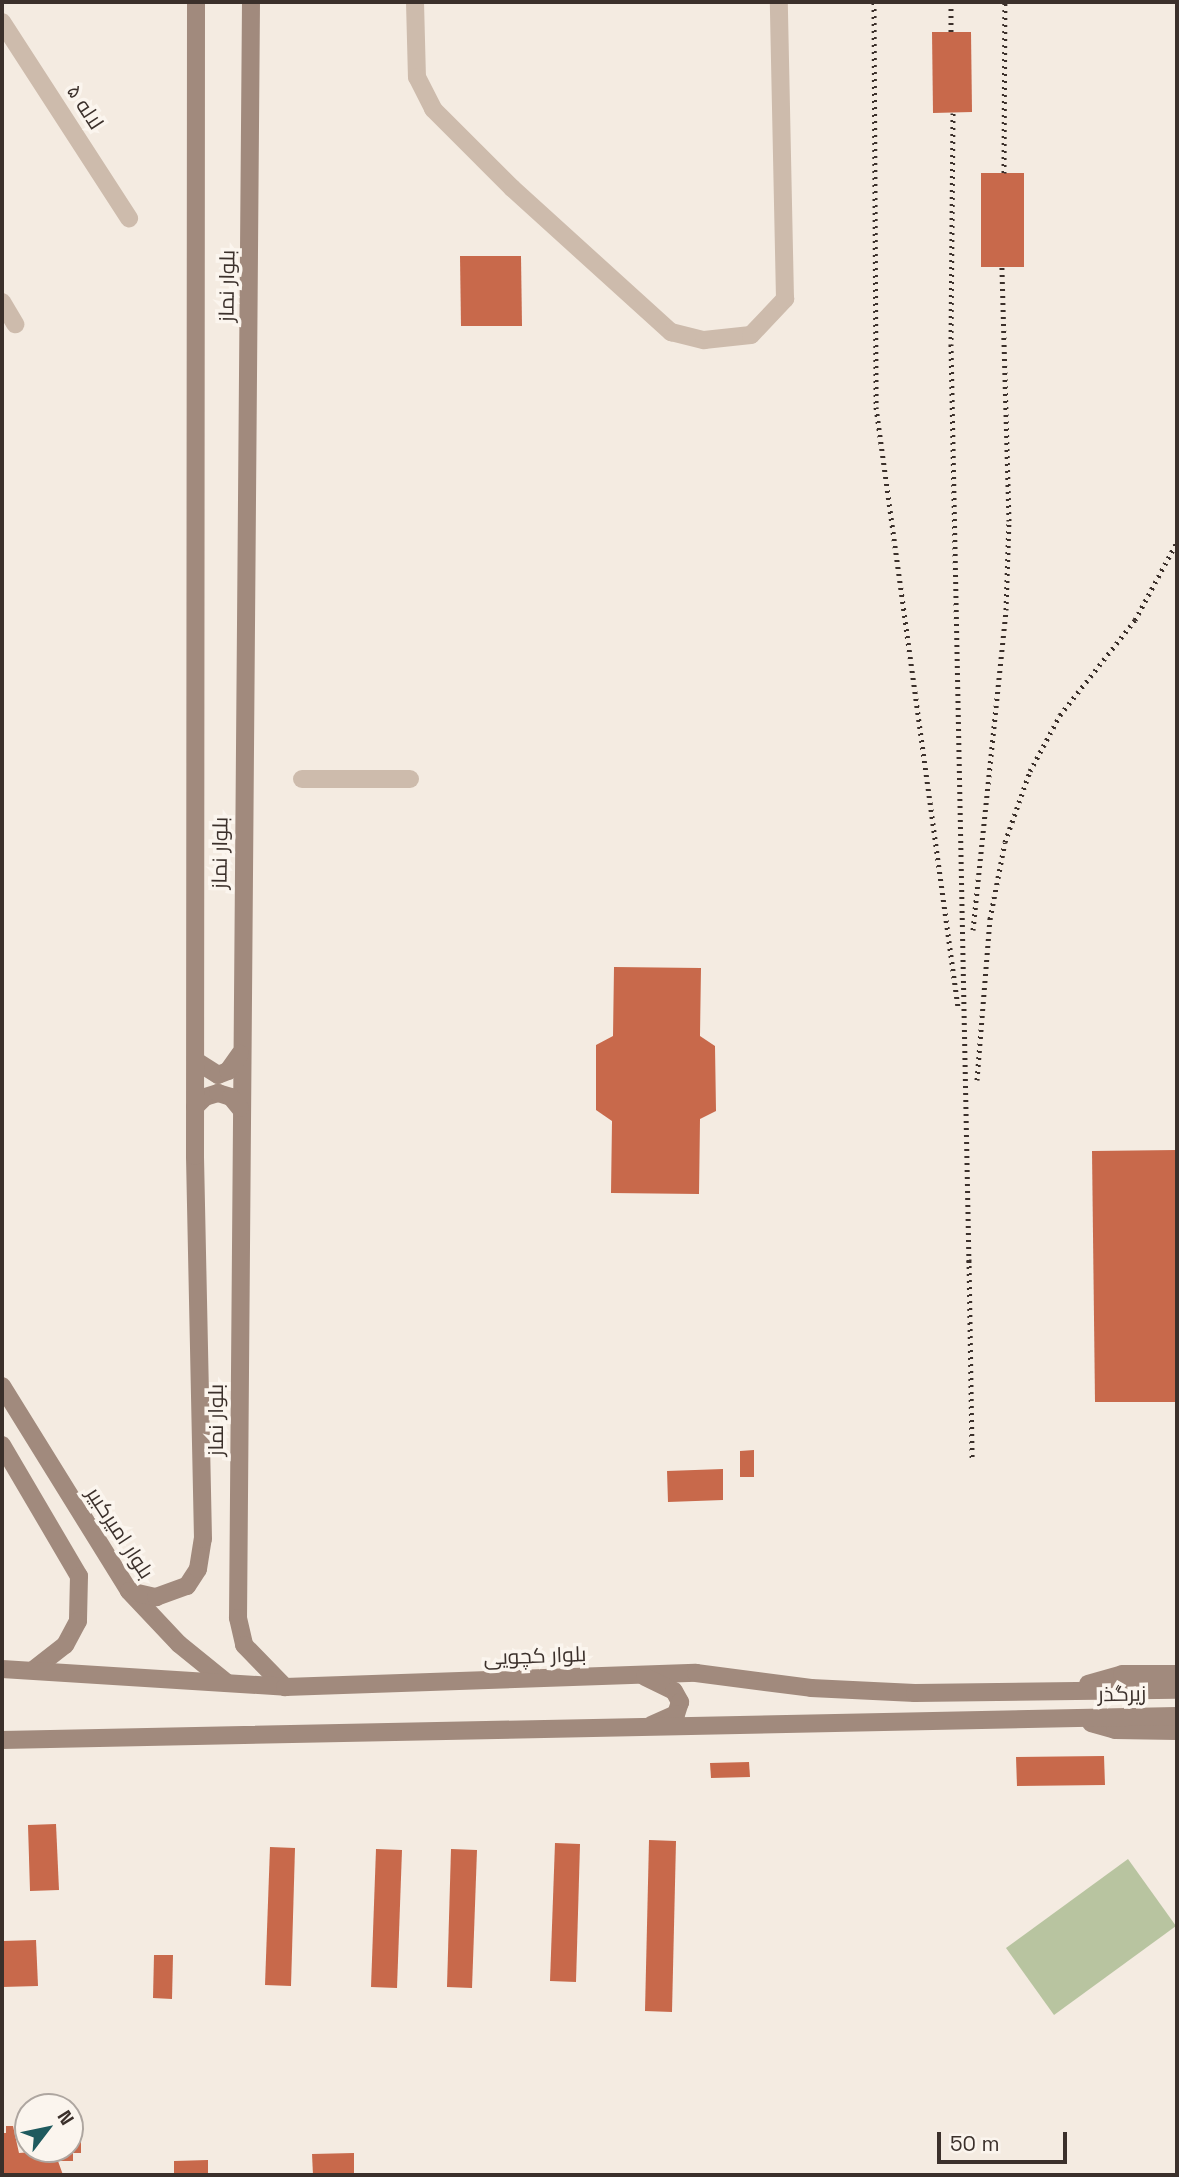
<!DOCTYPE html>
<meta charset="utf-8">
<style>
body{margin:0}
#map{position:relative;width:1179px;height:2177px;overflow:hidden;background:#f4ebe1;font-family:"Space Grotesk",Cairo,sans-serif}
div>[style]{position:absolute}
.green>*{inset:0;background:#b8c4a0}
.building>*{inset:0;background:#c8694b}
.street>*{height:18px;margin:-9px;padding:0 9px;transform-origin:9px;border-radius:9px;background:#cdbbac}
.secondary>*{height:18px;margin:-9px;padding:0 9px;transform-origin:9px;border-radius:9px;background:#a18a7d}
.rail>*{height:5px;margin-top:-2.5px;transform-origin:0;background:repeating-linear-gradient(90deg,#3b302b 0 2px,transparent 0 7px)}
span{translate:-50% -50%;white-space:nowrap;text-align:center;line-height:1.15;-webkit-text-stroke:7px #fbf5ee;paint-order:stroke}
.street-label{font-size:21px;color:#3b302b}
.frame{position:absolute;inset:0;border:4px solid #3b302b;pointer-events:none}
.north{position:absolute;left:14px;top:2093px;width:70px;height:70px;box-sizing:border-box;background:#fbf5ee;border:2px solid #aea6a0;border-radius:50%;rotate:58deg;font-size:19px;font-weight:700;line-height:28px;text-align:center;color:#3b302b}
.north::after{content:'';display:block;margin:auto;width:24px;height:32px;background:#1f5a5e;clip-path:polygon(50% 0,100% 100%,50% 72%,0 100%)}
.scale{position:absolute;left:937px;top:2132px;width:130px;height:32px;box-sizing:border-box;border:4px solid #3b302b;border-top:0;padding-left:9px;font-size:21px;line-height:24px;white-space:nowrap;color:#3b302b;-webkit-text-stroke:5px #fbf5ee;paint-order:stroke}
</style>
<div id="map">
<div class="green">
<div style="clip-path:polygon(1128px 1859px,1176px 1926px,1054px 2015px,1006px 1948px)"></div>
</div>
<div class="building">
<div style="clip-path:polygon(932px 32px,971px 32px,972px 112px,933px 113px)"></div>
<div style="clip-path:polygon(981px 173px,1024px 173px,1024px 267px,981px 267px)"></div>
<div style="clip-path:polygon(460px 256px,521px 256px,522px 326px,461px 326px)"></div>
<div style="clip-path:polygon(614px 967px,701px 968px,700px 1036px,715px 1046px,716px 1111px,700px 1119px,699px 1194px,611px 1193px,612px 1121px,596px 1110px,596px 1045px,613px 1036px)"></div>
<div style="clip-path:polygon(1177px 1150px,1177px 1402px,1095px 1402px,1092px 1151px)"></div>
<div style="clip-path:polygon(754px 1450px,754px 1477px,740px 1477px,740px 1451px)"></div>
<div style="clip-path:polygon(723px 1469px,723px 1500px,668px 1502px,667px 1471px)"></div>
<div style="clip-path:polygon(1104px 1756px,1105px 1785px,1017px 1786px,1016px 1757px)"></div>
<div style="clip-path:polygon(749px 1762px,750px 1777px,711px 1778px,710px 1763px)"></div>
<div style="clip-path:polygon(56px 1824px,59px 1890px,30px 1891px,28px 1825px)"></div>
<div style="clip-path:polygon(649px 1840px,676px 1841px,672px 2012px,645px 2011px)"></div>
<div style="clip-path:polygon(555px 1843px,580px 1844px,576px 1982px,550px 1981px)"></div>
<div style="clip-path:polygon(270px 1847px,295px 1848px,291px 1986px,265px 1985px)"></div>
<div style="clip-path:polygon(376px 1849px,402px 1850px,397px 1988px,371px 1987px)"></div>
<div style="clip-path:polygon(451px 1849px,477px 1850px,472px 1988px,447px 1987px)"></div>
<div style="clip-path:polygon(36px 1940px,38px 1986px,2px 1987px,3px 1941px)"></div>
<div style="clip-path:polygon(154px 1955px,173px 1955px,172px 1999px,153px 1998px)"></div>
<div style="clip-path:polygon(6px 2126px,13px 2126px,19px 2153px,70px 2149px,70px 2142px,81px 2142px,81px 2153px,73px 2153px,73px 2161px,58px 2161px,63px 2175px,2px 2175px,2px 2133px,6px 2133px)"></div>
<div style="clip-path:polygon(354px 2153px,354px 2175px,313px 2175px,312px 2154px)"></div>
<div style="clip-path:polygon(208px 2160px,208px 2175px,174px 2175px,174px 2161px)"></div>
</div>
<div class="street">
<div style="left:415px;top:2px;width:75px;rotate:88.5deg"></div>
<div style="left:417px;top:77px;width:36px;rotate:63deg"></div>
<div style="left:433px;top:109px;width:112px;rotate:45deg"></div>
<div style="left:512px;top:188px;width:215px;rotate:42.2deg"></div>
<div style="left:671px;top:332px;width:34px;rotate:14deg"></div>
<div style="left:704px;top:340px;width:47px;rotate:-6.1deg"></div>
<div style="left:751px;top:335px;width:50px;rotate:-46.6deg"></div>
<div style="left:785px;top:299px;width:297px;rotate:-91.2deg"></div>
<div style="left:2px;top:22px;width:234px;rotate:57.1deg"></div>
<div style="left:2px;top:302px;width:26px;rotate:59deg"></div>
<div style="left:302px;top:779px;width:108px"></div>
</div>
<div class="secondary">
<div style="left:251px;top:2px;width:1616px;rotate:90.46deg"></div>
<div style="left:238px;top:1618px;width:28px;rotate:77deg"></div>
<div style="left:244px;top:1645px;width:59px;rotate:45.7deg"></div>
<div style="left:196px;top:1061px;width:26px;rotate:32deg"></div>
<div style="left:218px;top:1075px;width:11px;rotate:-22deg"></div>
<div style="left:228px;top:1071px;width:21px;rotate:-55deg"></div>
<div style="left:195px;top:1107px;width:14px;rotate:-45deg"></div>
<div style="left:205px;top:1097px;width:14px;rotate:-17deg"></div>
<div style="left:218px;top:1093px;width:14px;rotate:17deg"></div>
<div style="left:231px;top:1097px;width:14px;rotate:51deg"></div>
<div style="left:2px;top:1386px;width:241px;rotate:58.2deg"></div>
<div style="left:129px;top:1591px;width:73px;rotate:46.7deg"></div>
<div style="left:179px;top:1644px;width:62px;rotate:39.1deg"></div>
<div style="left:2px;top:1445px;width:152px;rotate:59.6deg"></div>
<div style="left:79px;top:1576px;width:45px;rotate:91.3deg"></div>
<div style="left:78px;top:1621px;width:27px;rotate:118deg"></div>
<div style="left:65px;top:1645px;width:39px;rotate:142deg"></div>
<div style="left:129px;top:1591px;width:28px;rotate:13deg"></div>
<div style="left:156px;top:1597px;width:33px;rotate:-20deg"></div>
<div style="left:187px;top:1586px;width:20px;rotate:-57deg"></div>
<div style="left:198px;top:1569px;width:30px;rotate:-81deg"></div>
<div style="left:203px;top:1539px;width:383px;rotate:-91.2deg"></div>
<div style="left:195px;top:1156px;width:1154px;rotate:-89.95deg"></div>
<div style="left:2px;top:1669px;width:284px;rotate:3.6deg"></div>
<div style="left:285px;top:1687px;width:411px;rotate:-2deg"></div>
<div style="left:696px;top:1673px;width:116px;rotate:7.4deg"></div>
<div style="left:811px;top:1688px;width:104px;rotate:2.8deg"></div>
<div style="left:915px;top:1693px;width:262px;rotate:-0.7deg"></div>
<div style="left:645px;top:1677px;width:32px;rotate:26deg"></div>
<div style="left:674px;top:1691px;width:13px;rotate:61deg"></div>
<div style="left:680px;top:1702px;width:13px;rotate:108deg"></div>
<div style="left:676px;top:1714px;width:27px;rotate:156deg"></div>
<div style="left:1088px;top:1684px;width:35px;rotate:-16deg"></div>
<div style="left:1122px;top:1674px;width:55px"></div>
<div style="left:1091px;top:1723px;width:25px;rotate:16deg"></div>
<div style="left:1115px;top:1730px;width:62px;rotate:0.9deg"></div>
<div style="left:2px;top:1740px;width:1175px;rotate:-1.17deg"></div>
</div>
<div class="rail">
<div style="left:874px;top:2px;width:405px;rotate:89.7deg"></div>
<div style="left:876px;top:407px;width:606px;rotate:82.22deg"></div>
<div style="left:951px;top:2px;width:30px;rotate:90deg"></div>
<div style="left:953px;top:113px;width:231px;rotate:90.5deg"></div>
<div style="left:951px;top:344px;width:923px;rotate:88.88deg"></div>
<div style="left:1004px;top:173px;width:171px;rotate:-89.7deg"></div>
<div style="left:973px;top:930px;width:322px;rotate:-84.1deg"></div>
<div style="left:1006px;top:610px;width:89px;rotate:-88.1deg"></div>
<div style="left:1009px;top:521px;width:254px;rotate:-91.6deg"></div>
<div style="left:977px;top:1080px;width:162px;rotate:-85.4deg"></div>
<div style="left:990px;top:919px;width:78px;rotate:-79deg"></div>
<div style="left:1005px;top:842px;width:75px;rotate:-70.6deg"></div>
<div style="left:1030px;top:771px;width:64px;rotate:-61.8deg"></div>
<div style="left:1060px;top:715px;width:121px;rotate:-51.7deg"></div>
<div style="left:1135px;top:620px;width:89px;rotate:-61.7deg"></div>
<div style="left:969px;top:1259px;width:199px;rotate:89.1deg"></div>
</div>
<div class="street-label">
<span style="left:85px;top:107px;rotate:57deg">لاله ۵</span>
<span style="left:227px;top:286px;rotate:-89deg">بلوار نماز</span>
<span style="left:220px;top:853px;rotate:-89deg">بلوار نماز</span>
<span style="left:216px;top:1420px;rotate:-90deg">بلوار نماز</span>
<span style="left:120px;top:1533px;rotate:57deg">بلوار امیرکبیر</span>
<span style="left:535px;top:1656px;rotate:-2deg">بلوار کچویی</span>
<span style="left:1122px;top:1694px;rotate:-1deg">زیرگذر</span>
</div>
<div class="frame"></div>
<div class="north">N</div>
<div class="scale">50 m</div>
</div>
